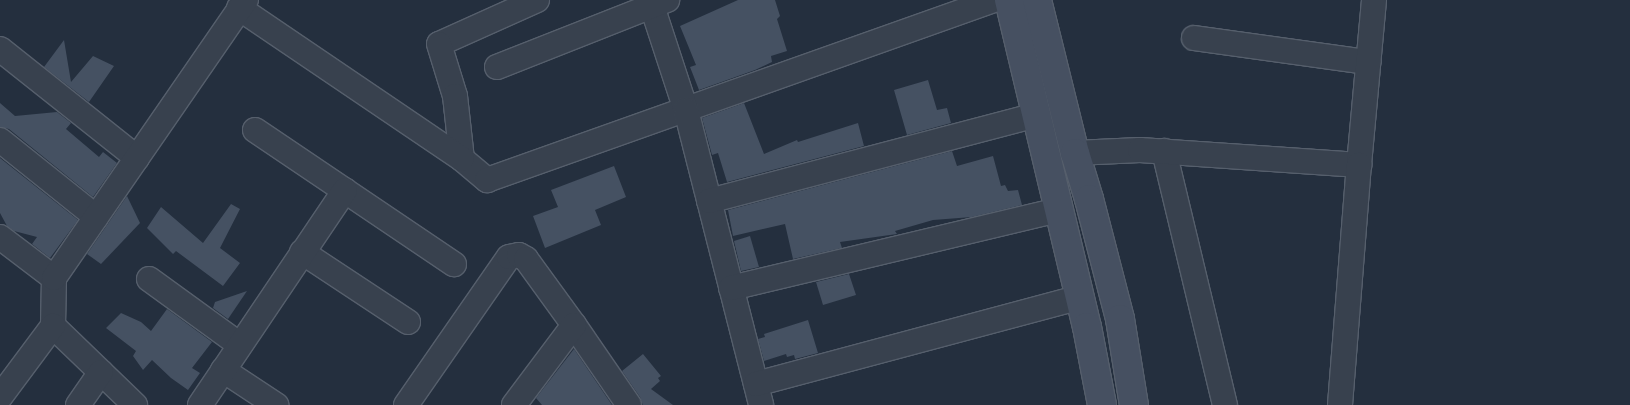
<!DOCTYPE html>
<style>
body{margin:0}
#map{position:relative;width:1630px;height:405px;overflow:hidden;background:#242f3e;font-family:Poppins,sans-serif}
div>[style]{position:absolute}
.building>*{inset:0;background:#455162}
.roads{filter:drop-shadow(1px 0 #565f6c) drop-shadow(-1px 0 #565f6c) drop-shadow(0 1px #565f6c) drop-shadow(0 -1px #565f6c)}
.street>*{height:24px;margin:-12px;padding:0 12px;transform-origin:12px;border-radius:12px;background:#38414e}
.secondary>*{height:28px;margin:-14px;padding:0 14px;transform-origin:14px;border-radius:14px;background:#465061}
span{translate:-50% -50%;white-space:nowrap;text-align:center;line-height:1.15;-webkit-text-stroke:4px #1d2633;paint-order:stroke}
</style>
<div id="map">
<div class="building">
<div style="clip-path:polygon(738px 0,775px 0,780px 16px,777px 19px,787px 51px,771px 56px,772px 62px,755px 70px,699px 90px,690px 67px,696px 65px,680px 26px)"></div>
<div style="clip-path:polygon(64px 40px,71px 82px,93px 56px,114px 66px,89px 102px,44px 67px)"></div>
<div style="clip-path:polygon(928px 80px,937px 110px,947px 108px,951px 123px,907px 135px,894px 90px)"></div>
<div style="clip-path:polygon(0 103px,15px 116px,57px 112px,71px 123px,66px 129px,99px 157px,103px 152px,117px 163px,93px 197px,9px 129px,0 127px)"></div>
<div style="clip-path:polygon(744px 103px,764px 154px,797px 140px,798px 142px,858px 123px,864px 146px,727px 182px,718px 153px,712px 155px,702px 118px)"></div>
<div style="clip-path:polygon(952px 151px,957px 166px,993px 156px,1001px 186px,1005px 185px,1008px 191px,1018px 190px,1022px 205px,972px 217px,933px 220px,895px 231px,897px 234px,840px 242px,842px 248px,793px 259px,785px 224px,733px 236px,728px 210px)"></div>
<div style="clip-path:polygon(0 158px,78px 220px,50px 258px,32px 244px,37px 237px,14px 231px,7px 226px,0 213px)"></div>
<div style="clip-path:polygon(614px 166px,626px 197px,595px 210px,601px 225px,545px 248px,533px 216px,558px 207px,551px 190px)"></div>
<div style="clip-path:polygon(127px 196px,140px 223px,101px 264px,87px 254px)"></div>
<div style="clip-path:polygon(231px 204px,240px 209px,220px 248px,240px 263px,223px 286px,176px 251px,173px 254px,147px 228px,161px 207px,203px 243px)"></div>
<div style="clip-path:polygon(750px 236px,759px 267px,741px 271px,734px 241px)"></div>
<div style="clip-path:polygon(849px 274px,856px 295px,823px 305px,816px 282px)"></div>
<div style="clip-path:polygon(247px 291px,228px 319px,213px 308px,215px 302px)"></div>
<div style="clip-path:polygon(167px 309px,212px 342px,192px 368px,200px 373px,188px 390px,171px 378px,152px 360px,143px 370px,133px 356px,136px 351px,106px 328px,121px 313px,141px 322px,151px 331px)"></div>
<div style="clip-path:polygon(808px 320px,818px 353px,795px 359px,794px 355px,787px 357px,786px 354px,764px 361px,758px 339px,765px 337px,764px 334px)"></div>
<div style="clip-path:polygon(574px 349px,612px 405px,542px 405px,536px 398px)"></div>
<div style="clip-path:polygon(643px 354px,661px 376px,658px 378px,660px 381px,651px 389px,673px 405px,643px 405px,640px 397px,622px 371px)"></div>
</div>
<div class="roads">
<div class="street">
<div style="left:537px;top:0;width:107px;rotate:155.8deg"></div>
<div style="left:439px;top:44px;width:54px;rotate:72.9deg"></div>
<div style="left:455px;top:96px;width:63px;rotate:83.7deg"></div>
<div style="left:462px;top:159px;width:33px;rotate:40deg"></div>
<div style="left:487px;top:180px;width:538px;rotate:-19.55deg"></div>
<div style="left:650px;top:0;width:116px;rotate:71.9deg"></div>
<div style="left:686px;top:110px;width:304px;rotate:75.7deg"></div>
<div style="left:239px;top:8px;width:269px;rotate:34.1deg"></div>
<div style="left:1194px;top:38px;width:176px;rotate:7.9deg"></div>
<div style="left:0;top:49px;width:175px;rotate:38.5deg"></div>
<div style="left:497px;top:67px;width:183px;rotate:-21.5deg"></div>
<div style="left:255px;top:130px;width:240px;rotate:34deg"></div>
<div style="left:0;top:140px;width:123px;rotate:38.7deg"></div>
<div style="left:1164px;top:151px;width:261px;rotate:76.5deg"></div>
<div style="left:1075px;top:153px;width:65px;rotate:-2.6deg"></div>
<div style="left:1140px;top:150px;width:220px;rotate:3.9deg"></div>
<div style="left:1359px;top:165px;width:166px;rotate:-84.8deg"></div>
<div style="left:709px;top:201px;width:339px;rotate:-14.7deg"></div>
<div style="left:0;top:237px;width:68px;rotate:37.2deg"></div>
<div style="left:54px;top:278px;width:48px;rotate:91.2deg"></div>
<div style="left:53px;top:326px;width:114px;rotate:43.9deg"></div>
<div style="left:302px;top:252px;width:127px;rotate:33.4deg"></div>
<div style="left:54px;top:278px;width:338px;rotate:-55.4deg"></div>
<div style="left:149px;top:279px;width:112px;rotate:36deg"></div>
<div style="left:731px;top:288px;width:337px;rotate:-13.4deg"></div>
<div style="left:574px;top:325px;width:97px;rotate:55.5deg"></div>
<div style="left:223px;top:370px;width:64px;rotate:33.4deg"></div>
<div style="left:756px;top:384px;width:335px;rotate:-15deg"></div>
<div style="left:0;top:397px;width:89px;rotate:-53.3deg"></div>
<div style="left:78px;top:405px;width:40px;rotate:-55.1deg"></div>
<div style="left:200px;top:405px;width:259px;rotate:-56deg"></div>
<div style="left:406px;top:405px;width:180px;rotate:-55.2deg"></div>
<div style="left:509px;top:257px;width:10px;rotate:-11deg"></div>
<div style="left:519px;top:255px;width:8px;rotate:30deg"></div>
<div style="left:526px;top:259px;width:82px;rotate:54deg"></div>
<div style="left:574px;top:325px;width:100px;rotate:126.9deg"></div>
<div style="left:1340px;top:405px;width:241px;rotate:-85.5deg"></div>
</div>
<div class="secondary">
<div style="left:1009px;top:0;width:336px;rotate:76.6deg"></div>
<div style="left:1087px;top:327px;width:79px;rotate:79.1deg"></div>
<div style="left:1037px;top:0;width:158px;rotate:76.1deg"></div>
<div style="left:1075px;top:153px;width:48px;rotate:73.1deg"></div>
<div style="left:1089px;top:199px;width:124px;rotate:75.5deg"></div>
<div style="left:1120px;top:319px;width:87px;rotate:80.8deg"></div>
</div>
</div>
</div>
